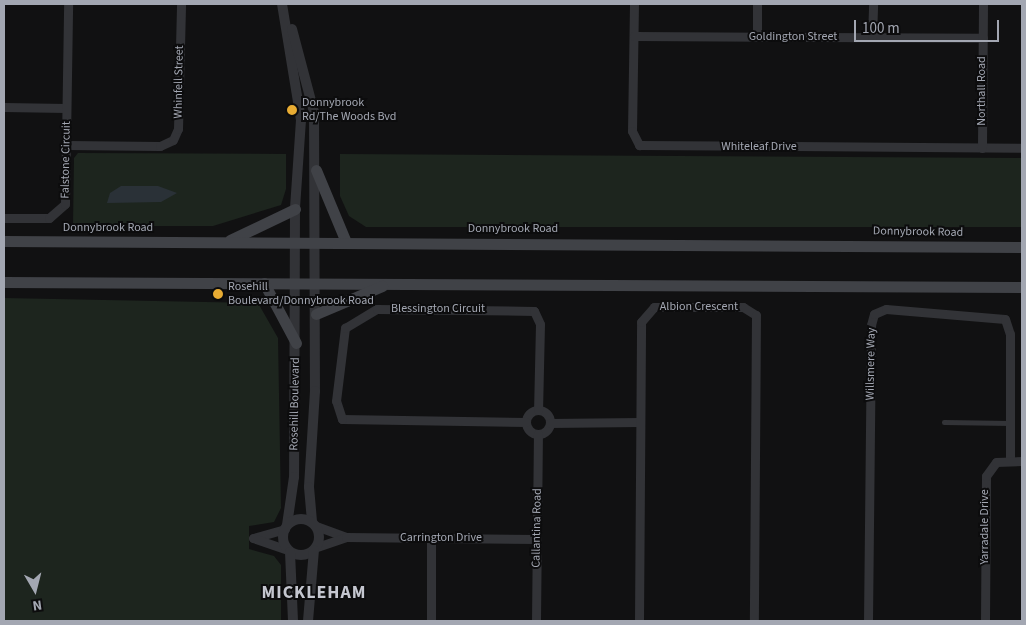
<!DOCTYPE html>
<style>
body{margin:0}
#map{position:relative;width:1026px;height:625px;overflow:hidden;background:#111112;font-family:"Source Sans 3",sans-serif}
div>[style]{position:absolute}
.green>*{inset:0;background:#1d251e}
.water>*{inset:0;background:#2a3137}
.service>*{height:4.5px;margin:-2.25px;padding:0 2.25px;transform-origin:2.25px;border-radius:2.25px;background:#323337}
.minor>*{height:9px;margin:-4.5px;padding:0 4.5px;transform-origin:4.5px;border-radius:4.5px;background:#323337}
.minor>.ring{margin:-4.5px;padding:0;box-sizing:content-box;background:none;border:9px solid #323337;border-radius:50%}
.tertiary>*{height:10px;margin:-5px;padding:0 5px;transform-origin:5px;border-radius:5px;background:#323337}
.tertiary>.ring{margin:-5px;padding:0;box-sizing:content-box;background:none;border:10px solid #323337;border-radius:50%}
.secondary>*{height:11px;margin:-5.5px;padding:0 5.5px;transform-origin:5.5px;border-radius:5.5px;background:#404247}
.dots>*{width:14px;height:14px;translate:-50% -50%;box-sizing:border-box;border:2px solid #0c0c0d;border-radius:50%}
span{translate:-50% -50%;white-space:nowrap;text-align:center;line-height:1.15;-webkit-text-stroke:4px #0c0c0d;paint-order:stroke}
.street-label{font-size:12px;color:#a3a7b2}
.poi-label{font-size:12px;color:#a3a7b2}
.left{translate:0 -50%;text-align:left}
.district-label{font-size:18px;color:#c4c6cf;font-weight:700;letter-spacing:1px}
.frame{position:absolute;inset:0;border:5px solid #a3a7b2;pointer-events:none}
.north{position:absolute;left:10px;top:565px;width:50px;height:50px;-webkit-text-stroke:4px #0c0c0d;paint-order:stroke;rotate:172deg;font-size:14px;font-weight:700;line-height:20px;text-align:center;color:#a3a7b2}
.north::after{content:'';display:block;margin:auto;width:18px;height:22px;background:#a3a7b2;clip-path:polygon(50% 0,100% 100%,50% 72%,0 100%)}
.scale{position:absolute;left:854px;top:20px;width:145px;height:22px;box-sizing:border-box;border:2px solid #a3a7b2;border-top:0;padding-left:6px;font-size:15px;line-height:18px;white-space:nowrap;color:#a3a7b2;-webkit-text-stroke:4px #0c0c0d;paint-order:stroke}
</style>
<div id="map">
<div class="green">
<div style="clip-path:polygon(78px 153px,286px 154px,286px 189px,281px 205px,213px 226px,73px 226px,74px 158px)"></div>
<div style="clip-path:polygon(340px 154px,1022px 158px,1022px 227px,366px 227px,349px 216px,340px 196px)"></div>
<div style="clip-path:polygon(4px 298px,258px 303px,278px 338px,281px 508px,274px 522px,249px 526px,249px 549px,274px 556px,281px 565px,281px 621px,4px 621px)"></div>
</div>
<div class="water">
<div style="clip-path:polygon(121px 186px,158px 186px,177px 193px,161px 202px,107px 203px,110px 193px)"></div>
</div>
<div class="service">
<div style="left:944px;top:422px;width:66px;rotate:0.9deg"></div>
</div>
<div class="minor">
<div style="left:634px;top:4px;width:127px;rotate:90.9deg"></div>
<div style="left:632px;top:131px;width:16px;rotate:63deg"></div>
<div style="left:639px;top:145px;width:383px;rotate:0.4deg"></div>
<div style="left:634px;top:36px;width:349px;rotate:0.3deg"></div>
<div style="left:757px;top:36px;width:32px;rotate:-90deg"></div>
<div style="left:872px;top:37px;width:33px;rotate:-88deg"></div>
<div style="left:4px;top:107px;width:62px;rotate:0.9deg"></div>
<div style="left:67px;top:145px;width:93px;rotate:0.6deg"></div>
<div style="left:160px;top:146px;width:14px;rotate:-25deg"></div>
<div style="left:173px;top:140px;width:12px;rotate:-66deg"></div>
<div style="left:178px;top:129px;width:125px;rotate:-88.6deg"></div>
<div style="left:982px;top:148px;width:144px;rotate:-89.6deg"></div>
<div style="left:4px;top:218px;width:45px"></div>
<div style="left:49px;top:218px;width:21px;rotate:-41deg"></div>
<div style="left:65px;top:204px;width:200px;rotate:-89.1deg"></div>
<div class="ring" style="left:526px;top:410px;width:15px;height:15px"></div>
<div style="left:526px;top:422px;width:184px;rotate:-179.1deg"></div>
<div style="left:342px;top:419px;width:19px;rotate:-108deg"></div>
<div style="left:336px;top:401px;width:74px;rotate:-83deg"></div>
<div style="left:345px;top:328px;width:37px;rotate:-31deg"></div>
<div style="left:377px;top:309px;width:157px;rotate:0.7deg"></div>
<div style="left:534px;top:311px;width:14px;rotate:65deg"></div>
<div style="left:540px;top:324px;width:86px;rotate:91.3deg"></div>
<div style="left:550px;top:423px;width:89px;rotate:-0.6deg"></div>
<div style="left:316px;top:526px;width:32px;rotate:20deg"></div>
<div style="left:285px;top:529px;width:33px;rotate:164deg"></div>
<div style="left:253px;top:538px;width:36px;rotate:19deg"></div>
<div style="left:317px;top:547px;width:31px;rotate:-19deg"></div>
<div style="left:346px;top:537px;width:191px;rotate:0.6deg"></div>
<div style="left:431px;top:621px;width:82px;rotate:-90deg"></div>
<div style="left:536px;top:621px;width:187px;rotate:-89.4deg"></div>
<div style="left:639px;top:621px;width:299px;rotate:-89.6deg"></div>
<div style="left:641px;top:322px;width:20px;rotate:-49deg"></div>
<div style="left:654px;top:307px;width:89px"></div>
<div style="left:743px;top:307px;width:15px;rotate:32deg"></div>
<div style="left:756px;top:315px;width:306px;rotate:90.4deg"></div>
<div style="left:868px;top:621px;width:296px;rotate:-89.4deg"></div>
<div style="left:871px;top:325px;width:11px;rotate:-75deg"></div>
<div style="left:874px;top:314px;width:13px;rotate:-23deg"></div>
<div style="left:886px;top:309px;width:119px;rotate:4.8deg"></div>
<div style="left:1005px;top:319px;width:16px;rotate:72deg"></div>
<div style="left:1010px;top:334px;width:126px;rotate:90deg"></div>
<div style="left:985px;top:621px;width:145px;rotate:-89.6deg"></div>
<div style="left:986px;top:476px;width:17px;rotate:-54deg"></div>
<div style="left:996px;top:462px;width:26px;rotate:-2deg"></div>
</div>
<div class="tertiary">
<div style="left:282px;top:4px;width:118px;rotate:80.7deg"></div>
<div style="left:301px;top:120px;width:89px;rotate:93.9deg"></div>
<div style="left:295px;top:209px;width:268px;rotate:90.2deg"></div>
<div style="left:294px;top:477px;width:49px;rotate:98.3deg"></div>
<div style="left:292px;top:29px;width:86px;rotate:75.2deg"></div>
<div style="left:314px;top:112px;width:279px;rotate:89.8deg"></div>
<div style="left:315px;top:391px;width:96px;rotate:93.6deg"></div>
<div style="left:309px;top:487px;width:35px;rotate:85deg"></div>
<div class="ring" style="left:283px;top:519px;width:26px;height:26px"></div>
<div style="left:290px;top:552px;width:69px;rotate:87.5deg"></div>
<div style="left:308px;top:621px;width:71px;rotate:-85.2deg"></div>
</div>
<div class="secondary">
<div style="left:316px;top:170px;width:78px;rotate:67.4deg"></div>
<div style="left:230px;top:240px;width:72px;rotate:-25.5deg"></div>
<div style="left:4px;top:241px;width:1018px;rotate:0.34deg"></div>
<div style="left:4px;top:282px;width:1018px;rotate:0.28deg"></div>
<div style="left:264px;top:283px;width:68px;rotate:61.9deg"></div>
<div style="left:316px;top:314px;width:72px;rotate:-23deg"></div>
</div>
<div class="dots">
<div style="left:292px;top:110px;background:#e8ac33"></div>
<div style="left:218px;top:294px;background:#e8ac33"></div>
</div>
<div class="street-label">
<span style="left:793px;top:37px">Goldington Street</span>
<span style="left:179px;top:82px;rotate:-89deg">Whinfell Street</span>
<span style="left:982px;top:91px;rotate:-90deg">Northall Road</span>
<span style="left:759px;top:147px">Whiteleaf Drive</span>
<span style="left:66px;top:160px;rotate:-89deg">Falstone Circuit</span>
<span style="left:108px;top:228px">Donnybrook Road</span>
<span style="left:513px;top:229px">Donnybrook Road</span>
<span style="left:918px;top:232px;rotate:1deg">Donnybrook Road</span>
<span style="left:699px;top:307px">Albion Crescent</span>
<span style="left:438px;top:309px">Blessington Circuit</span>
<span style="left:871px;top:364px;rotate:-89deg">Willsmere Way</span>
<span style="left:295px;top:404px;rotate:-89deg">Rosehill Boulevard</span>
<span style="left:985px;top:527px;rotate:-90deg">Yarradale Drive</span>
<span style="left:537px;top:528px;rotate:-89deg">Callantina Road</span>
<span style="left:441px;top:538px">Carrington Drive</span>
</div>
<div class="poi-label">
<span class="left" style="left:302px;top:110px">Donnybrook<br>Rd/The Woods Bvd</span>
<span class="left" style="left:228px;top:294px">Rosehill<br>Boulevard/Donnybrook Road</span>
</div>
<div class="district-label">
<span style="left:314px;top:593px">MICKLEHAM</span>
</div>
<div class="frame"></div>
<div class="north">N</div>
<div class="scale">100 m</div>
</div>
